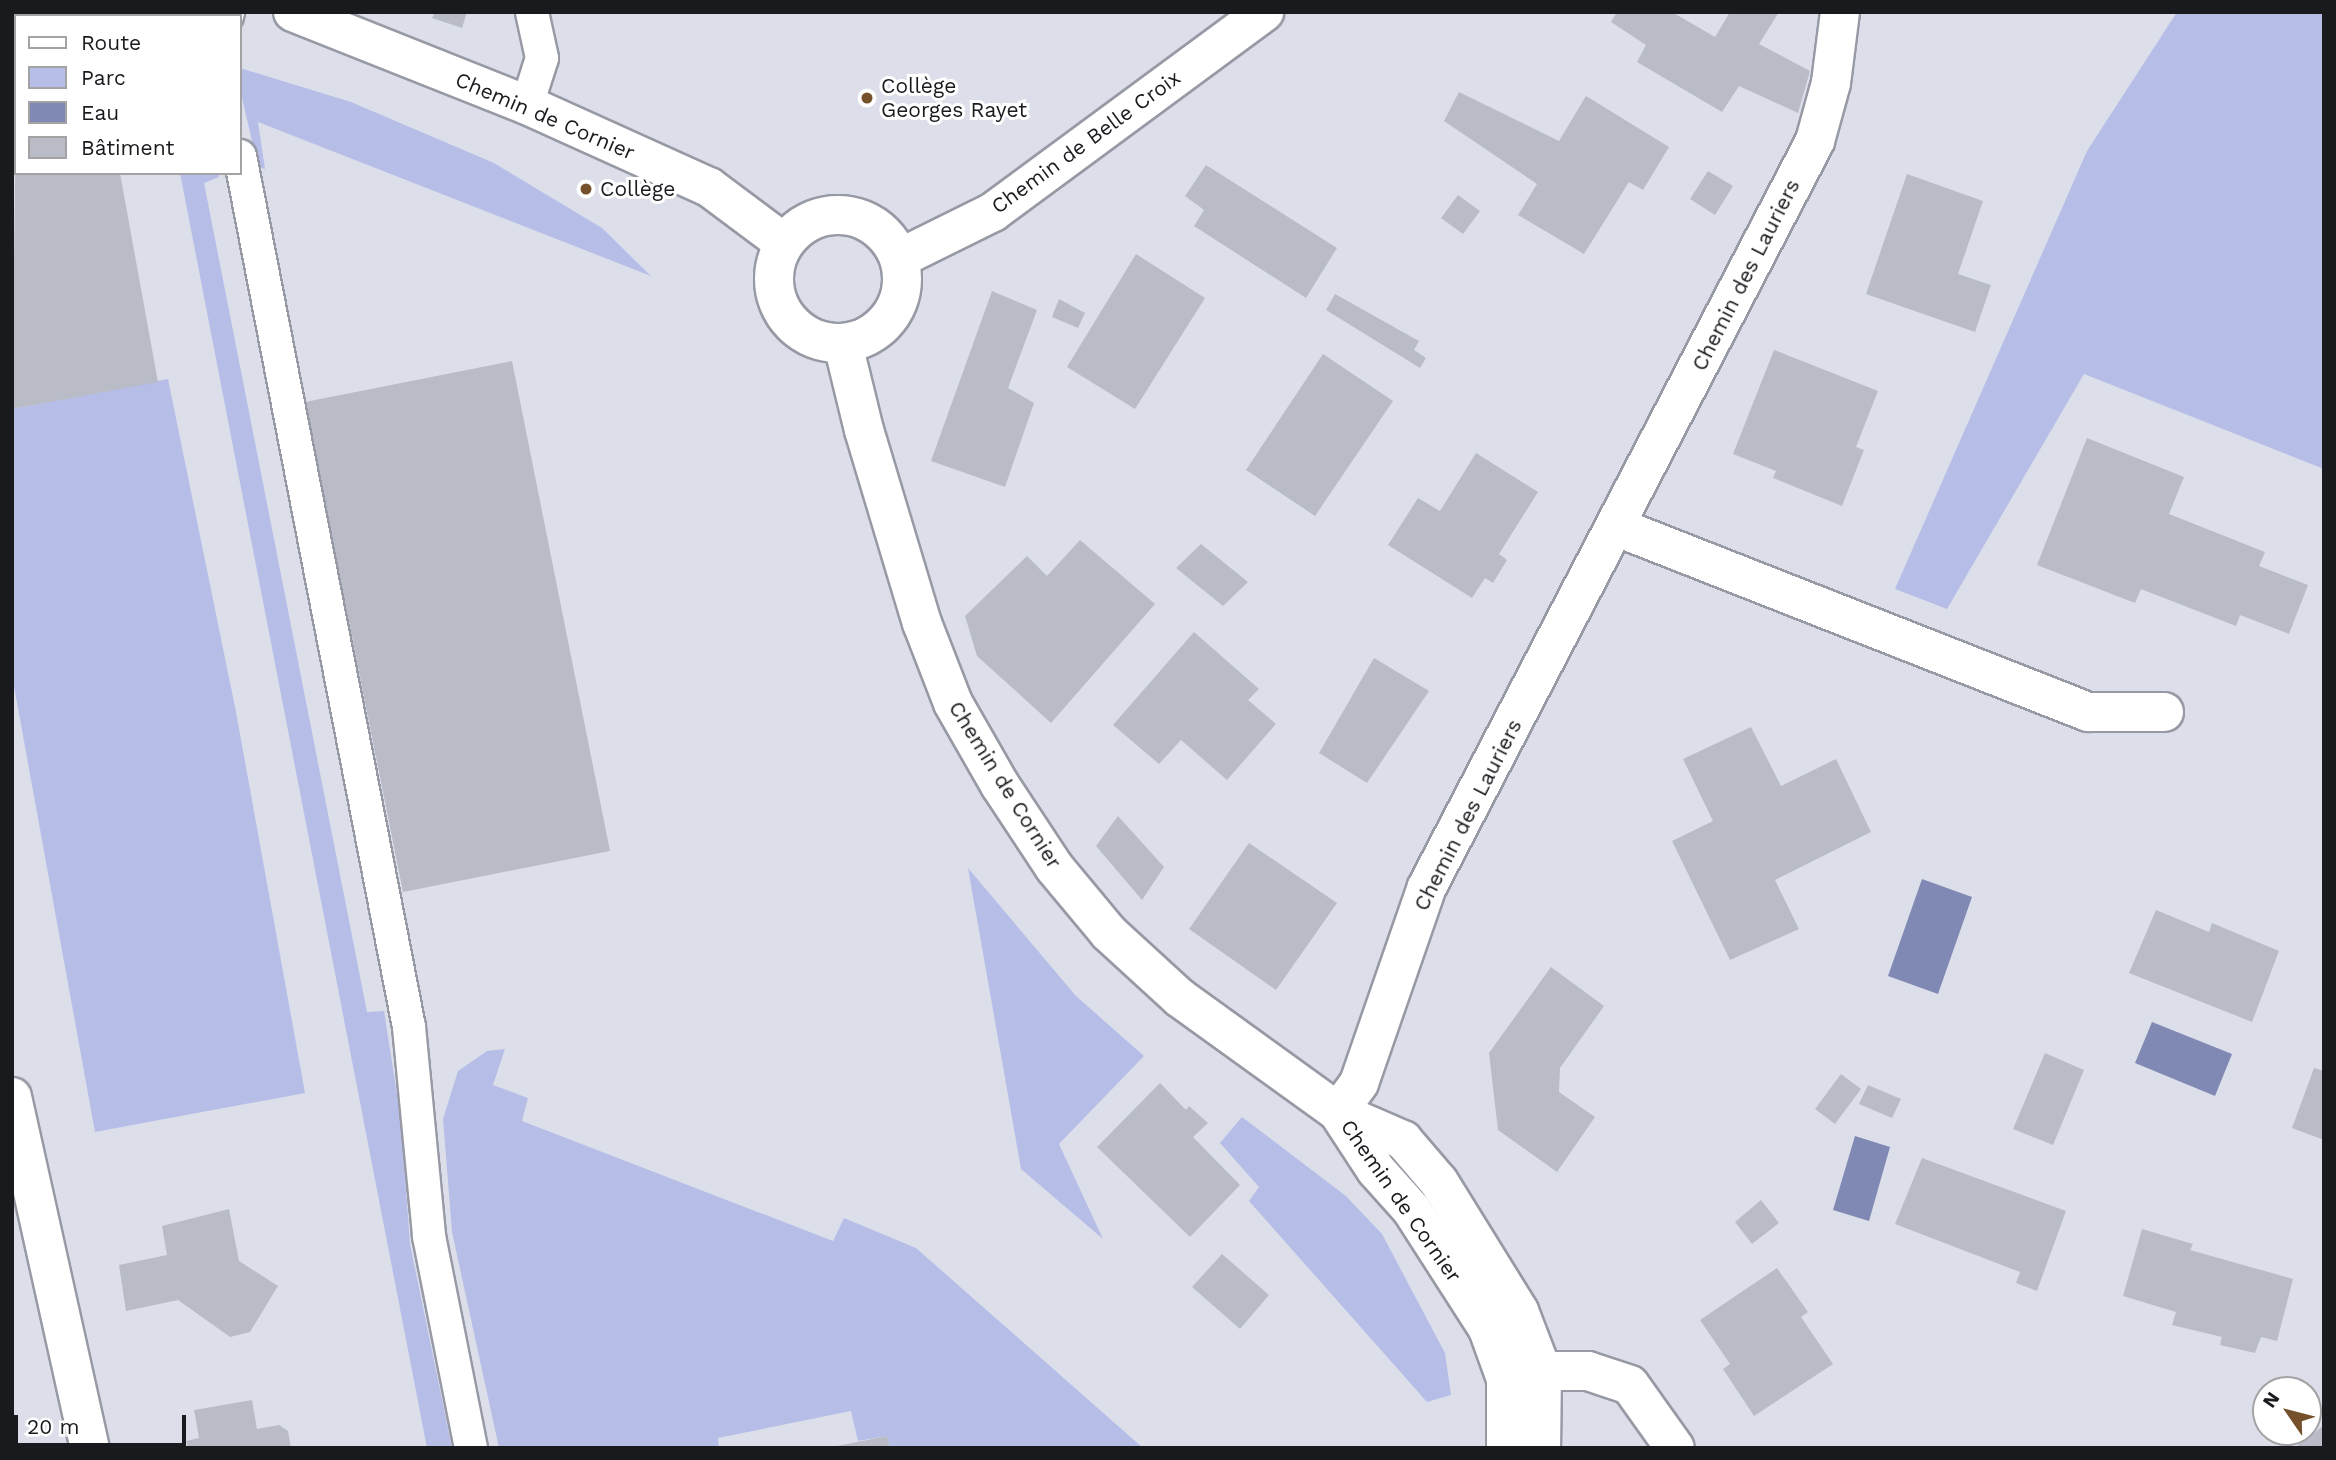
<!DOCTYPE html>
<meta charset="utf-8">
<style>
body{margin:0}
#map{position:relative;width:2336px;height:1460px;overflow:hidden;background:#dcdfea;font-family:"Work Sans",sans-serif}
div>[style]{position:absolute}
.green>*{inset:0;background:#b6bee8}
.water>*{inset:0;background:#8089b4}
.building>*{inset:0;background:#b9bcc7}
.roads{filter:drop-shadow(2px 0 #9799a4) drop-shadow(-2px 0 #9799a4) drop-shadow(0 2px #9799a4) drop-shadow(0 -2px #9799a4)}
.lane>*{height:32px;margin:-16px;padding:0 16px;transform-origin:16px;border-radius:16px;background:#fff}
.street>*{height:38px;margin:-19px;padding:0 19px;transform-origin:19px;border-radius:19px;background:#fff}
.secondary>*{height:38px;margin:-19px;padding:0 19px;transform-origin:19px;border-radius:19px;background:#fff}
.secondary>.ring{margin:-19px;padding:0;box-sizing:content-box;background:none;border:38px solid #fff;border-radius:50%}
.dots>*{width:19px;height:19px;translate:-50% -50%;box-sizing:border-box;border:4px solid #fff;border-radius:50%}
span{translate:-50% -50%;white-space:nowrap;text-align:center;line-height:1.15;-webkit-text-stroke:6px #fff;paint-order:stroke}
.poi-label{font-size:21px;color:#191a1e}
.left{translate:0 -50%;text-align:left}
.street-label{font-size:21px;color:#191a1e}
.frame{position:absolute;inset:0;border:14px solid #191a1e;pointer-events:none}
.legend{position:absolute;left:14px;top:14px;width:228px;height:161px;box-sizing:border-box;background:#fff;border:2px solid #a3a3a5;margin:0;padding:9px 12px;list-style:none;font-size:21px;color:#191a1e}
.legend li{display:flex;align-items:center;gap:14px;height:35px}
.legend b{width:35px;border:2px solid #a3a3a5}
.north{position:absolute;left:2252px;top:1376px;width:70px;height:70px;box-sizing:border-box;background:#fff;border:2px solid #a3a3a5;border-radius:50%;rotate:305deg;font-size:19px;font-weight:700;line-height:28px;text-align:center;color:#191a1e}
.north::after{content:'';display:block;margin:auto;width:24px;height:32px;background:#75512b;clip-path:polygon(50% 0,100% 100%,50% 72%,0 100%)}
.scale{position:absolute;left:14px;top:1415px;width:172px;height:32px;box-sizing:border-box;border:4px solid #191a1e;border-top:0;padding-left:9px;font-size:21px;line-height:24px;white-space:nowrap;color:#191a1e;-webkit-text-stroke:5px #fff;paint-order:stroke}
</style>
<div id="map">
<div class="green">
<div style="clip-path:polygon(2177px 12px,2324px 12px,2324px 469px,2084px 374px,1947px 609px,1895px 589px,2087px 151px)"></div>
<div style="clip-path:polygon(240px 68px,351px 102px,494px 163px,602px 228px,651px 276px,258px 122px,265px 169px,258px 167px,240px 89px)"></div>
<div style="clip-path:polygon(180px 173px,219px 173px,219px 177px,204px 183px,367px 1012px,384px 1011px,401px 1120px,410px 1244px,452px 1448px,427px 1448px)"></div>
<div style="clip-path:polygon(168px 379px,236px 712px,305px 1093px,95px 1132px,12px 675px,12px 409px)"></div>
<div style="clip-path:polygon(968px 868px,1076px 996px,1144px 1056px,1059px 1144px,1103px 1239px,1021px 1169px)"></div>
<div style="clip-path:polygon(505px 1049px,493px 1085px,528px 1098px,522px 1121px,833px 1241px,844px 1218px,916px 1248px,1143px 1448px,890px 1448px,887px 1436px,858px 1441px,851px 1411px,718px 1438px,719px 1448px,499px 1448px,452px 1232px,443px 1119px,458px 1071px,487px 1051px)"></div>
<div style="clip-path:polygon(1242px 1117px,1346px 1196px,1382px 1234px,1445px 1353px,1451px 1395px,1427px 1402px,1249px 1201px,1259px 1187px,1220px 1143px)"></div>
</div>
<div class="water">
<div style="clip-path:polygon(1922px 879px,1972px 897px,1938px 994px,1888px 976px)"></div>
<div style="clip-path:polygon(2152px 1022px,2232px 1054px,2215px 1096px,2135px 1063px)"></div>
<div style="clip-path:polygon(1855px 1136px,1890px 1147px,1869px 1221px,1833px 1210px)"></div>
</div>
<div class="building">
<div style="clip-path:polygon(435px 12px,467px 12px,462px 28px,432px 18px)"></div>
<div style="clip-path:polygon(1617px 12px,1672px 12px,1715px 37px,1730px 12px,1779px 12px,1759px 44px,1810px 71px,1798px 113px,1739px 86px,1722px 112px,1637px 62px,1646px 45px,1611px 22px)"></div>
<div style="clip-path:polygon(1459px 92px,1559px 141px,1586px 96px,1669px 147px,1643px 190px,1629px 182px,1584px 254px,1518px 215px,1537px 184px,1444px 121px)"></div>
<div style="clip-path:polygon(16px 114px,16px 173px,120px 173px,158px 382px,12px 409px)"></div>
<div style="clip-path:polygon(1206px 165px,1337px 248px,1306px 298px,1194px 226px,1204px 210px,1185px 196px)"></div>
<div style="clip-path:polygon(1708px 171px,1733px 186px,1715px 215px,1690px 199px)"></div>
<div style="clip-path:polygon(1907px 174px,1983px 201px,1958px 274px,1991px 285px,1975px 332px,1866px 294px)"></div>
<div style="clip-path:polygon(1458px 195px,1480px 211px,1463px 234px,1441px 218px)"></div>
<div style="clip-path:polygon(1136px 254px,1205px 298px,1135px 409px,1067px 367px)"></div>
<div style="clip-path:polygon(992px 291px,1037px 310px,1008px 388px,1034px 403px,1005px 487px,931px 461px)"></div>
<div style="clip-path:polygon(1335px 294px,1419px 341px,1414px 350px,1426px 358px,1420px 368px,1326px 310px)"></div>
<div style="clip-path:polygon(1059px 299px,1085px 313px,1078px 328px,1052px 317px)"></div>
<div style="clip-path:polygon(1774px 350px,1878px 391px,1856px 447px,1864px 450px,1842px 506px,1773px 478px,1776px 471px,1733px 454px)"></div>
<div style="clip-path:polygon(1323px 354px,1393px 401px,1315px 516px,1246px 470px)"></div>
<div style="clip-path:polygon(512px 361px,610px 851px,403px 892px,305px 402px)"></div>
<div style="clip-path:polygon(2087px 438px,2184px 477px,2169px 514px,2265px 552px,2259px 566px,2308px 585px,2289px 634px,2240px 615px,2236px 626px,2141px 589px,2135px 603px,2037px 565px)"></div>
<div style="clip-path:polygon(1476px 453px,1538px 492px,1499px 554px,1507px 560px,1493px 583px,1485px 578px,1472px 598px,1388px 545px,1418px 498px,1440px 511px)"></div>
<div style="clip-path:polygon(1080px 540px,1155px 604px,1051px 723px,977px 656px,965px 616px,1027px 556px,1047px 576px)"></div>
<div style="clip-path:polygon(1201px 544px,1248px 582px,1223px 606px,1176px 568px)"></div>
<div style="clip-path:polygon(1194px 632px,1259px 689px,1248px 700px,1276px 724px,1227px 780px,1181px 740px,1159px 764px,1113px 725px)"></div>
<div style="clip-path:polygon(1374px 658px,1429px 691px,1367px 783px,1319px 753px)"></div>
<div style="clip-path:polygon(1751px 727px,1781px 786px,1836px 759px,1871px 832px,1775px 880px,1799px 929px,1730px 960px,1672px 841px,1713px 821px,1683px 759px)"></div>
<div style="clip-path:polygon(1118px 816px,1164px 867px,1142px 900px,1096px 846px)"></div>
<div style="clip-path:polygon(1249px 843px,1337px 903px,1276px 990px,1189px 929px)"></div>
<div style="clip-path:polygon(2156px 910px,2209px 932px,2212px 923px,2279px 951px,2252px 1022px,2129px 973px)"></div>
<div style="clip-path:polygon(1551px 967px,1604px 1006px,1560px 1068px,1559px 1092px,1595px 1117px,1557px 1172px,1498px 1130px,1489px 1053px)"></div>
<div style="clip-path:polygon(2045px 1053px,2084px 1070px,2053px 1145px,2013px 1129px)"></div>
<div style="clip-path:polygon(2314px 1068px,2324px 1071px,2324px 1140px,2292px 1128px)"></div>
<div style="clip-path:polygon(1841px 1074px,1861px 1089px,1835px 1124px,1815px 1109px)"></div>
<div style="clip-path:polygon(1160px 1083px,1186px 1110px,1189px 1106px,1208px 1123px,1193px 1137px,1240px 1185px,1190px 1237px,1097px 1147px)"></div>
<div style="clip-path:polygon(1868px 1085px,1901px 1099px,1892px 1118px,1859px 1104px)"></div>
<div style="clip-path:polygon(1922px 1158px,2066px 1211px,2037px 1291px,2016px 1283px,2020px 1272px,1895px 1224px)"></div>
<div style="clip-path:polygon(1761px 1200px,1779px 1223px,1752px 1244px,1735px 1222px)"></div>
<div style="clip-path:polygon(229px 1209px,239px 1261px,278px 1286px,250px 1332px,230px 1337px,178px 1300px,126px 1311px,119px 1265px,167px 1255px,162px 1226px)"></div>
<div style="clip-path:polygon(2142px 1229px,2193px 1244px,2190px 1250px,2293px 1279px,2277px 1341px,2261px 1337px,2255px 1353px,2220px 1345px,2222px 1337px,2172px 1325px,2176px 1312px,2123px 1296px)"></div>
<div style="clip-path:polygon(1222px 1254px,1269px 1295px,1240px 1329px,1192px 1287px)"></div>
<div style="clip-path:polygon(1777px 1268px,1808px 1312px,1801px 1317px,1833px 1364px,1754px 1416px,1723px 1369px,1730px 1364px,1700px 1320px)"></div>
<div style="clip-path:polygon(252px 1400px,257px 1429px,279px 1425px,288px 1431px,291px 1448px,188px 1448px,186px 1441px,199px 1438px,194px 1410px)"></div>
<div style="clip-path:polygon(2324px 1425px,2324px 1448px,2294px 1448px)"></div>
<div style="clip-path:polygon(887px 1436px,890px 1448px,832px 1448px,832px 1447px)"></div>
</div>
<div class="roads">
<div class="lane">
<div style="left:227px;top:16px;width:4px;rotate:-76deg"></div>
<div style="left:527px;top:105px;width:49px;rotate:-72.3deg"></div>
<div style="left:542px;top:58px;width:47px;rotate:-102.3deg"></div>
<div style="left:240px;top:156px;width:887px;rotate:79.02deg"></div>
<div style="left:409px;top:1027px;width:210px;rotate:84.5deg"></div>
<div style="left:429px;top:1236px;width:216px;rotate:78.8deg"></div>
</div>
<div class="street">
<div style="left:900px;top:258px;width:104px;rotate:-26.3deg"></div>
<div style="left:993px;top:212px;width:337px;rotate:-36.4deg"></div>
<div style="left:1617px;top:527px;width:506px;rotate:21.44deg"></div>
<div style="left:2088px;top:712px;width:76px"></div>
<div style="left:12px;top:1097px;width:360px;rotate:77.5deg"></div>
<div style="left:1338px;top:1112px;width:36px;rotate:-54deg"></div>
<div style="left:1359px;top:1083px;width:207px;rotate:-70.9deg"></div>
<div style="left:1427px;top:887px;width:841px;rotate:-62.52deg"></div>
<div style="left:1815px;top:141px;width:60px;rotate:-74.6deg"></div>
<div style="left:1831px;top:83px;width:72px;rotate:-82.8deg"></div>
<div style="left:1510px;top:1379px;width:33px;rotate:-14deg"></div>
<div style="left:1542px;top:1371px;width:46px"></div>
<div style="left:1588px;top:1371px;width:44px;rotate:18.4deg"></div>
<div style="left:1630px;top:1385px;width:77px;rotate:54.5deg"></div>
</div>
<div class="secondary">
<div style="left:293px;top:12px;width:252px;rotate:21.7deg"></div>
<div style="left:527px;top:105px;width:200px;rotate:24.3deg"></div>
<div style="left:709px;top:187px;width:94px;rotate:36.7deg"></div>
<div class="ring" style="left:774px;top:215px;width:90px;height:90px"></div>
<div style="left:843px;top:344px;width:89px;rotate:76.3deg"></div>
<div style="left:864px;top:430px;width:202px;rotate:73.3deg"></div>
<div style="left:922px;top:623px;width:86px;rotate:68.8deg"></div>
<div style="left:953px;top:703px;width:95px;rotate:60.2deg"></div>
<div style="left:1000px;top:785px;width:98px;rotate:56.6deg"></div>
<div style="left:1054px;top:867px;width:86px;rotate:50.2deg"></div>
<div style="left:1109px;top:933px;width:96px;rotate:42.5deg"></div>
<div style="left:1180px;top:998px;width:195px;rotate:35.8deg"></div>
<div style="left:1338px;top:1112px;width:71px;rotate:23.3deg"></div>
<div style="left:1403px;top:1140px;width:55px;rotate:49.4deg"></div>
<div style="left:1439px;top:1182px;width:152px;rotate:58.2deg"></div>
<div style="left:1519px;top:1311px;width:64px;rotate:69deg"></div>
<div style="left:1542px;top:1371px;width:77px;rotate:90.7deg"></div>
<div style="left:1338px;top:1112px;width:69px;rotate:56.8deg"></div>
<div style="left:1376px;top:1170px;width:52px;rotate:48.1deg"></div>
<div style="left:1411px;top:1209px;width:143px;rotate:57.3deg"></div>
<div style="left:1488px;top:1329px;width:53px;rotate:70.2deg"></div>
<div style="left:1506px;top:1379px;width:69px;rotate:90deg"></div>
</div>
</div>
<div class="dots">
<div style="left:867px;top:98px;background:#75512b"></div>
<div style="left:586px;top:189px;background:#75512b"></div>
</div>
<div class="poi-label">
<span class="left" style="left:881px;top:98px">Collège<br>Georges Rayet</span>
<span class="left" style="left:600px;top:189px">Collège</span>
</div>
<div class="street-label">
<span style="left:545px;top:116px;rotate:23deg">Chemin de Cornier</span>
<span style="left:1086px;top:142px;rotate:-36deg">Chemin de Belle Croix</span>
<span style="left:1746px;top:275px;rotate:-63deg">Chemin des Lauriers</span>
<span style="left:1005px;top:785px;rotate:58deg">Chemin de Cornier</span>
<span style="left:1468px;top:815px;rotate:-63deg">Chemin des Lauriers</span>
<span style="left:1401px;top:1201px;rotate:55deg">Chemin de Cornier</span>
</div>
<div class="frame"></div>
<ul class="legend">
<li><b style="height:9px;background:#fff"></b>Route</li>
<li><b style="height:19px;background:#b6bee8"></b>Parc</li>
<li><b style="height:19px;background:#8089b4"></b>Eau</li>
<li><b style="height:19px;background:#b9bcc7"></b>Bâtiment</li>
</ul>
<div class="north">N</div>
<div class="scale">20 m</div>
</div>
